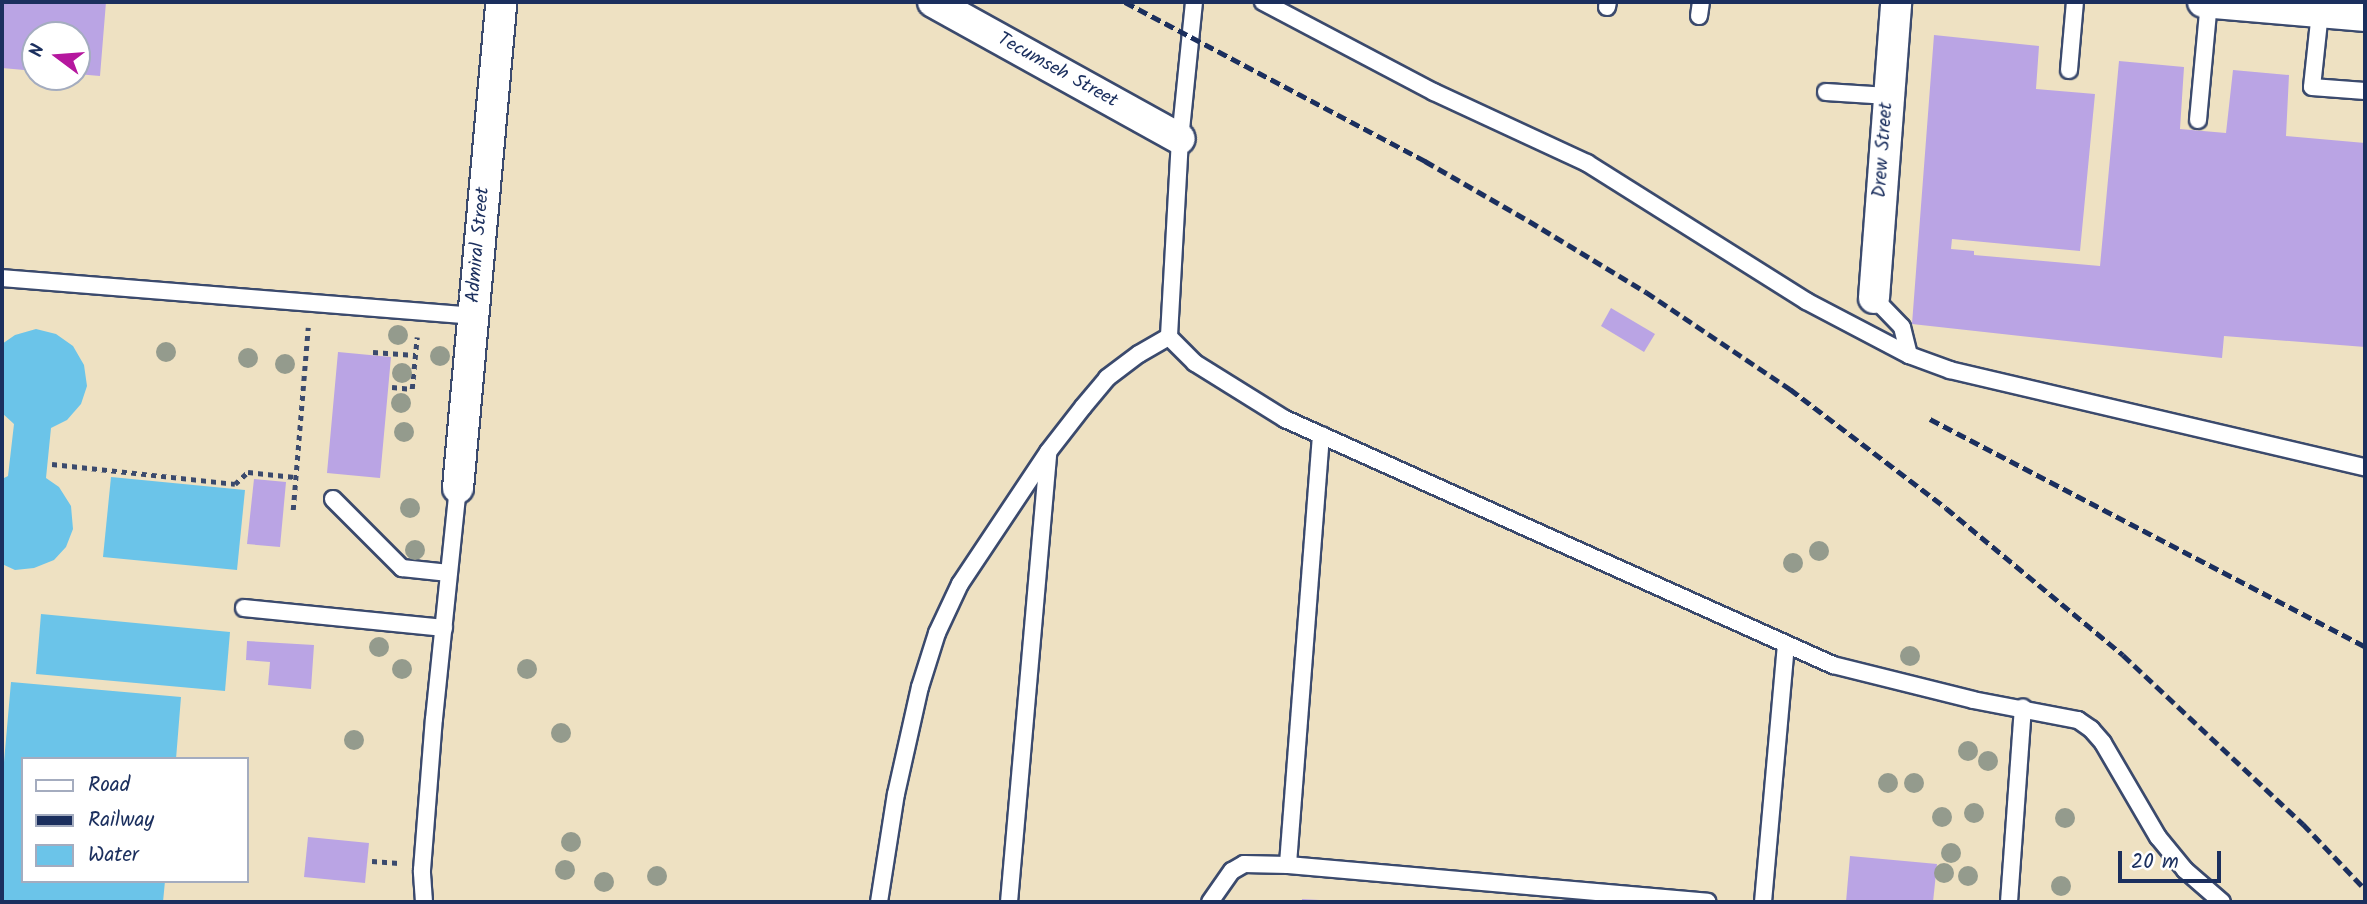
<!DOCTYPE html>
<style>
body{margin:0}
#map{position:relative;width:2367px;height:904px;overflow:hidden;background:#eee1c2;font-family:Kalam,sans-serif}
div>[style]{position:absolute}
.water>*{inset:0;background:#6bc4e9}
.building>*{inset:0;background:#baa4e4}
.path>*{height:4.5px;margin-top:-2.25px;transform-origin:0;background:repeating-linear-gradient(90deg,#3b4a6d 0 5px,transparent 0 10px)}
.roads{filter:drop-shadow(2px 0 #3b4a6d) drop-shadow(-2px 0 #3b4a6d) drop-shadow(0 2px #3b4a6d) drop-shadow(0 -2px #3b4a6d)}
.service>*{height:16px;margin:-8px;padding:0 8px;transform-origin:8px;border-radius:8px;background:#fff}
.minor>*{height:30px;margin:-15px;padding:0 15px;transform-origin:15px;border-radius:15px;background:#fff}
.rail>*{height:5px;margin-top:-2.5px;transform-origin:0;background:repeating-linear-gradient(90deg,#1b2f5e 0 10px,transparent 0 15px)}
.trees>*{width:20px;height:20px;margin:-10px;border-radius:50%;background:#949b8d}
span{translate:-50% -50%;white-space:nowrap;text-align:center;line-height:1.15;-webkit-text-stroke:5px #fff;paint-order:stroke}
.street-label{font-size:19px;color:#1b2f5e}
.frame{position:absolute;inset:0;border:4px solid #1b2f5e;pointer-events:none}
.legend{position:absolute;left:21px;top:757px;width:228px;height:126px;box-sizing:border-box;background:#fff;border:2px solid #a4acbf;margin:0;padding:9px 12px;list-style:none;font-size:21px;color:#1b2f5e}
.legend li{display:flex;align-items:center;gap:14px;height:35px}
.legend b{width:35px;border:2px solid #a4acbf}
.north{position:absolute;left:21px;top:21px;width:70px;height:70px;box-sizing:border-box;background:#fff;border:2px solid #a4acbf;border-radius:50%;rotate:286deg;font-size:19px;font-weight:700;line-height:28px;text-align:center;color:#1b2f5e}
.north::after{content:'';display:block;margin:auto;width:24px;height:32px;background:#b5179e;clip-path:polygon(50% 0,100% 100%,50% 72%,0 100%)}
.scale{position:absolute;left:2118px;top:851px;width:103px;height:32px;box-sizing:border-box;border:4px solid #1b2f5e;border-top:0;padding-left:9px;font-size:21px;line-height:24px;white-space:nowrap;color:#1b2f5e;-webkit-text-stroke:5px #fff;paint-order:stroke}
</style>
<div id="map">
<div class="water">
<div style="clip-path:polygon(36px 329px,56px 334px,73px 346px,84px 365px,87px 386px,81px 404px,67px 420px,51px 428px,46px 478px,59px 487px,71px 506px,73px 529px,66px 547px,54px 560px,34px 568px,15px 570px,2px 564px,2px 479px,8px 476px,14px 424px,2px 413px,2px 344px,15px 335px)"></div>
<div style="clip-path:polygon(111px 477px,245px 490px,237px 570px,103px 557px)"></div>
<div style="clip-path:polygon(41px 614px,230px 632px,225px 691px,36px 674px)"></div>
<div style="clip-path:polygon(11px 682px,181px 697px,176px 759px,23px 759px,23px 881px,165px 881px,163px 902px,2px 902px,2px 785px)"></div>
</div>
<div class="building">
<div style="clip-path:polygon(2px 2px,106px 2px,100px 76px,77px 74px,77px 35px,35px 35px,35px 71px,2px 68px)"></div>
<div style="clip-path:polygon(1934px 35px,2039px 46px,2036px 89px,2095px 94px,2080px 251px,1952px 239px,1951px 249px,1974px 251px,1974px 255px,2100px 266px,2119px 61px,2184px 67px,2180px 129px,2226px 133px,2233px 70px,2289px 75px,2286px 136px,2365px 143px,2365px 347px,2224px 336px,2222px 358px,1912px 324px)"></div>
<div style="clip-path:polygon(1611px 308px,1655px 334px,1644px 352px,1601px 326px)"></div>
<div style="clip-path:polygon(338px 352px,391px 357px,380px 478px,327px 473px)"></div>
<div style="clip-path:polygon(254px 479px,286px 482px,280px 547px,247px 544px)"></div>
<div style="clip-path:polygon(247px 641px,314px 645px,311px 689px,268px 685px,270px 662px,246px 660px)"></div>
<div style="clip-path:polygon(308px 837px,369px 843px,365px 883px,304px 877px)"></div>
<div style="clip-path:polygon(1850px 856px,1937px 864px,1933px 902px,1846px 902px)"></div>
<div style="clip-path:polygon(1302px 899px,1320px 900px,1320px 902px,1302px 902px)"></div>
</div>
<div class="path">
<div style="left:373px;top:352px;width:42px;rotate:4.1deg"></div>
<div style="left:392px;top:387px;width:20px;rotate:6deg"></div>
<div style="left:412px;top:389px;width:52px;rotate:-84.5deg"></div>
<div style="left:52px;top:464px;width:184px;rotate:6.2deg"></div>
<div style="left:235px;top:484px;width:18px;rotate:-43deg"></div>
<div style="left:248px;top:472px;width:47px;rotate:6.1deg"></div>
<div style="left:293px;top:510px;width:183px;rotate:-85.3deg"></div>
<div style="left:372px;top:861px;width:27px;rotate:4deg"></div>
</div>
<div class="roads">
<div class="service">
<div style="left:1194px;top:2px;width:138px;rotate:95.8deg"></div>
<div style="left:1180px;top:139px;width:198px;rotate:93.2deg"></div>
<div style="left:1169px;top:337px;width:37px;rotate:45deg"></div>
<div style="left:1195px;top:363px;width:106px;rotate:31.9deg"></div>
<div style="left:1285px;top:419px;width:601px;rotate:24.18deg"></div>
<div style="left:1833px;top:665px;width:144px;rotate:14deg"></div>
<div style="left:1973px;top:700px;width:107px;rotate:10.8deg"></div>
<div style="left:2078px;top:720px;width:16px;rotate:35deg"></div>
<div style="left:2091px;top:729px;width:18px;rotate:49deg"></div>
<div style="left:2103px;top:743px;width:109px;rotate:59.7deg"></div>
<div style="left:2158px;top:837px;width:43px;rotate:50.7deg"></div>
<div style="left:2185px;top:870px;width:49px;rotate:40.9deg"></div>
<div style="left:1263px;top:2px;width:193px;rotate:27.8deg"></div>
<div style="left:1434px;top:92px;width:169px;rotate:24.9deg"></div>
<div style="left:1587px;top:163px;width:259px;rotate:32.2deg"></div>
<div style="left:1806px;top:301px;width:116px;rotate:27.7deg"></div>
<div style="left:1909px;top:355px;width:44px;rotate:20.1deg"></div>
<div style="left:1950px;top:370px;width:426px;rotate:13.2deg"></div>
<div style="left:1607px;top:7px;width:5px;rotate:-79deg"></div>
<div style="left:2320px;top:12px;width:75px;rotate:96.1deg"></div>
<div style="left:2312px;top:87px;width:53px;rotate:4.3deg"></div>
<div style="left:1699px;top:16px;width:14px;rotate:-82deg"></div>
<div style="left:2069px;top:70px;width:68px;rotate:-85deg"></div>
<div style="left:1826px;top:92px;width:62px;rotate:3.7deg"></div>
<div style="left:2198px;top:120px;width:119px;rotate:-84.7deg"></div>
<div style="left:2px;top:278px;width:473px;rotate:4.6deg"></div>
<div style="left:1874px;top:298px;width:40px;rotate:46deg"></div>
<div style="left:1902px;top:327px;width:29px;rotate:76deg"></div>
<div style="left:1321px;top:435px;width:431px;rotate:94.4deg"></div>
<div style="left:1288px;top:865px;width:421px;rotate:5deg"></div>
<div style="left:333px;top:499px;width:98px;rotate:45deg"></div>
<div style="left:402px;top:568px;width:47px;rotate:6.1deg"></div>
<div style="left:244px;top:608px;width:201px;rotate:5.7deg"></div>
<div style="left:424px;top:902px;width:32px;rotate:-94deg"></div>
<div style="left:422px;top:870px;width:151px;rotate:-85.5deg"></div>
<div style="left:434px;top:719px;width:232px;rotate:-84.1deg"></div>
<div style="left:879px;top:902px;width:109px;rotate:-81.1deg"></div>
<div style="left:896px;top:794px;width:110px;rotate:-77.4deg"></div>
<div style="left:920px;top:687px;width:57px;rotate:-72.5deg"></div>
<div style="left:937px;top:633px;width:54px;rotate:-64.9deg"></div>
<div style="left:960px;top:584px;width:159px;rotate:-56.3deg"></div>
<div style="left:1048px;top:452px;width:57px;rotate:-52.1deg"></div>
<div style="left:1083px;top:407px;width:38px;rotate:-50deg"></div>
<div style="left:1107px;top:378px;width:40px;rotate:-37deg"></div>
<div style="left:1139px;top:354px;width:34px;rotate:-30deg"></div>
<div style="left:1009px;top:902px;width:450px;rotate:-85deg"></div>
<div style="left:1210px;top:902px;width:38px;rotate:-55deg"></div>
<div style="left:1232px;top:871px;width:14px;rotate:-30deg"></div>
<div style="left:1244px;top:864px;width:44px;rotate:1.3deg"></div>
<div style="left:1763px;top:902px;width:257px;rotate:-84.9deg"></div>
<div style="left:2009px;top:902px;width:195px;rotate:-85.9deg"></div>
</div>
<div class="minor">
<div style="left:933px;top:2px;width:282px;rotate:29deg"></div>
<div style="left:2203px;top:2px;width:163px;rotate:4.9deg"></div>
<div style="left:1874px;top:298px;width:297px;rotate:-85.7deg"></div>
<div style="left:458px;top:488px;width:488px;rotate:-84.9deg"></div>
</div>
</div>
<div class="rail">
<div style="left:1125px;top:2px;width:340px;rotate:27.9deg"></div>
<div style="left:1425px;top:161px;width:120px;rotate:30deg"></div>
<div style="left:1529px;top:221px;width:137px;rotate:31.3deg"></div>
<div style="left:1646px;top:292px;width:174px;rotate:34deg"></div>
<div style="left:1790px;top:389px;width:196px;rotate:37.3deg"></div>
<div style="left:1946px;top:508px;width:230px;rotate:39.7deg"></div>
<div style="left:2123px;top:655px;width:247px;rotate:43.2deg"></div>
<div style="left:2303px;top:824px;width:90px;rotate:46.4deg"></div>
<div style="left:1930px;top:419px;width:491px;rotate:27.6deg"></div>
</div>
<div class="trees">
<div style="left:398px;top:335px"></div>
<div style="left:166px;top:352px"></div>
<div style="left:440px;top:356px"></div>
<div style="left:248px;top:358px"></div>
<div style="left:285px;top:364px"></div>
<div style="left:402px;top:373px"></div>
<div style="left:401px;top:403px"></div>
<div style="left:404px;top:432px"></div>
<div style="left:410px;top:508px"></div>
<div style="left:415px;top:550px"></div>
<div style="left:1819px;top:551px"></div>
<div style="left:1793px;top:563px"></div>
<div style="left:379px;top:647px"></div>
<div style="left:1910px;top:656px"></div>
<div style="left:402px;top:669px"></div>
<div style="left:527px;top:669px"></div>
<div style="left:561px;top:733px"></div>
<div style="left:354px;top:740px"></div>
<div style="left:1968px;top:751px"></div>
<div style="left:1988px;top:761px"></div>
<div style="left:1888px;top:783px"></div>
<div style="left:1914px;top:783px"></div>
<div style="left:1974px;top:813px"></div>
<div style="left:1942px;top:817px"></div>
<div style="left:2065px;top:818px"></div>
<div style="left:571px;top:842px"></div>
<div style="left:1951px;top:853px"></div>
<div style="left:565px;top:870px"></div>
<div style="left:1944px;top:873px"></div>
<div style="left:657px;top:876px"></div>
<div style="left:1968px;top:876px"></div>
<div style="left:604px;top:882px"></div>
<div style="left:2061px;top:886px"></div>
</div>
<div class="street-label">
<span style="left:1057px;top:71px;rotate:29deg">Tecumseh Street</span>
<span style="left:1884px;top:150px;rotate:-86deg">Drew Street</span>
<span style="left:479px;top:245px;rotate:-85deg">Admiral Street</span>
</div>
<div class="frame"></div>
<ul class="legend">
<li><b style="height:9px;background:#fff"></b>Road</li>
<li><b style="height:9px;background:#1b2f5e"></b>Railway</li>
<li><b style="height:19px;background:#6bc4e9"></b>Water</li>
</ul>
<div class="north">N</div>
<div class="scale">20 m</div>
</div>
